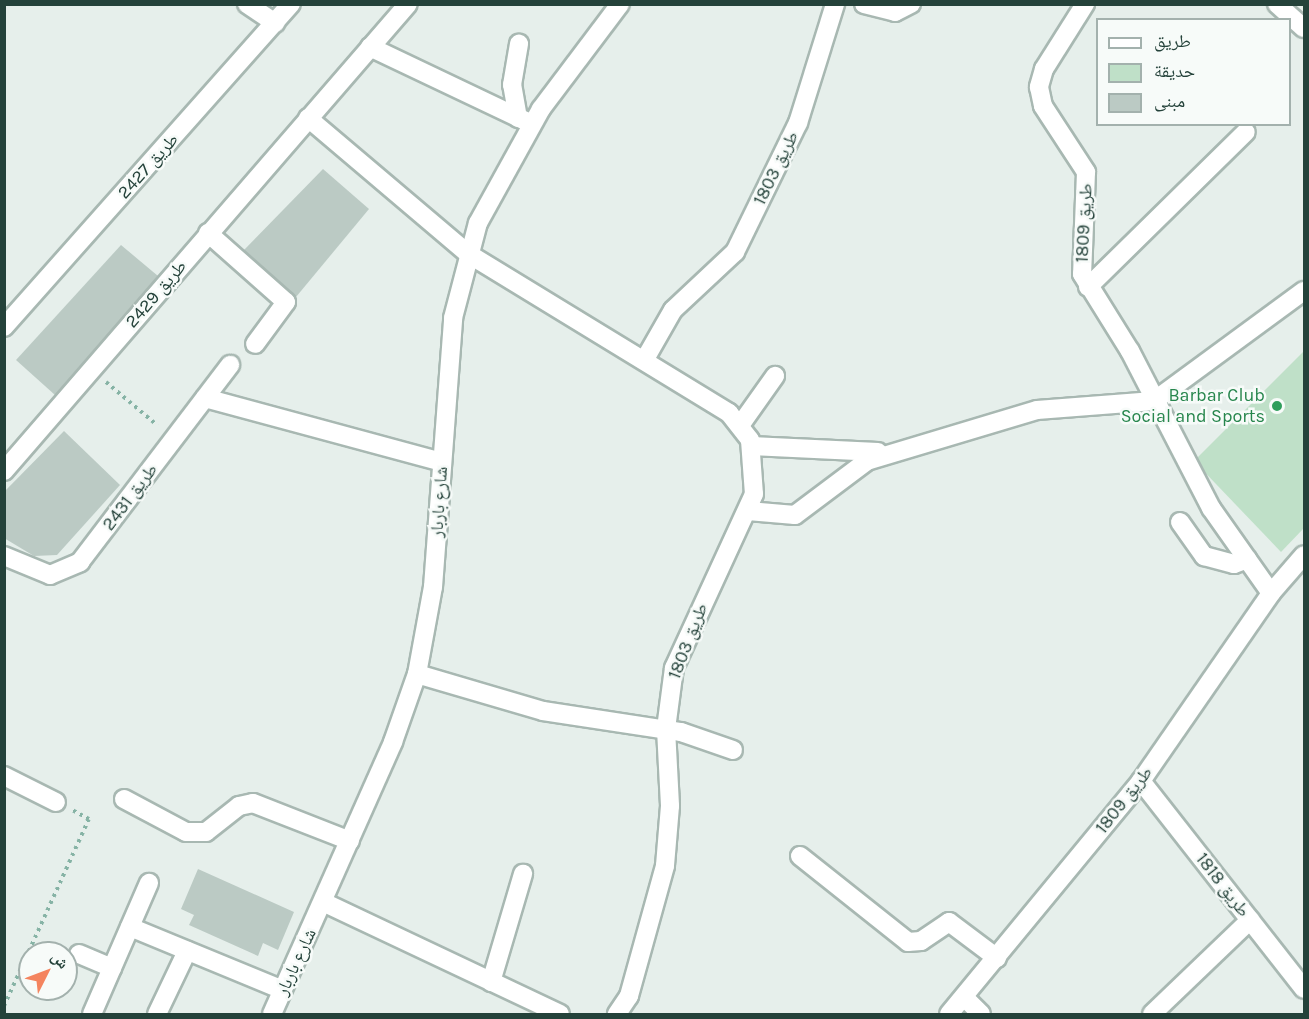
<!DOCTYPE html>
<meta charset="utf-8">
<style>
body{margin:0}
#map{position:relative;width:1309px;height:1019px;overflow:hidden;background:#e6efeb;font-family:Karla,"Noto Naskh Arabic",sans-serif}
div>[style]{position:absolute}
.green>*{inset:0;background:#bfe0c8}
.building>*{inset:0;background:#bbcac4}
.path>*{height:4px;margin-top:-2px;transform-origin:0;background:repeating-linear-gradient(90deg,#86b3a5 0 3px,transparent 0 7.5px)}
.roads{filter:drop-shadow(2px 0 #a8b8b2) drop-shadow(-2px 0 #a8b8b2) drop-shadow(0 2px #a8b8b2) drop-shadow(0 -2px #a8b8b2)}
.minor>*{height:18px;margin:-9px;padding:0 9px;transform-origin:9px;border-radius:9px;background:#fff}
.dots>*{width:16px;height:16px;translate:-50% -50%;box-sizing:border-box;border:3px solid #f7fbf9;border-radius:50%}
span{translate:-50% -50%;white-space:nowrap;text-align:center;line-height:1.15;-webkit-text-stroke:5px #f7fbf9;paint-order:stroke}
.street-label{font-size:18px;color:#24423a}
.leisure-label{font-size:18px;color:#27864d}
.right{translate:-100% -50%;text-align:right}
.frame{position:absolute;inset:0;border:6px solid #24423a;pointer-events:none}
.legend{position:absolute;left:1096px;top:18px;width:195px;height:108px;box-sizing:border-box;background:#f7fbf9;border:2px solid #a3b1ad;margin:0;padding:8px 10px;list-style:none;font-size:18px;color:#24423a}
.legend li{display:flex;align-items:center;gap:12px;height:30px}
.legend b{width:30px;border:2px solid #a3b1ad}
.north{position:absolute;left:18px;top:941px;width:60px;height:60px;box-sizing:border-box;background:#f7fbf9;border:2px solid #a3b1ad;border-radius:50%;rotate:48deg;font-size:16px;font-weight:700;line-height:24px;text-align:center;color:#24423a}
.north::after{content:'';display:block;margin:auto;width:21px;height:27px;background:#f4845f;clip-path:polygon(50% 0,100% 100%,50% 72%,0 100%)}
</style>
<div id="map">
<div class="green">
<div style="clip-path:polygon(1304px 351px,1304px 528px,1281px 552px,1194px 461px)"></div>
</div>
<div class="building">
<div style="clip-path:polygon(323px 169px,369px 209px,296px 297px,244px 250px)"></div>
<div style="clip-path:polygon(121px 245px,158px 276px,55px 395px,16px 360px)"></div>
<div style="clip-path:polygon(64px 431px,120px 485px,57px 555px,34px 556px,4px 538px,4px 492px)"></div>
<div style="clip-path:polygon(198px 869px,294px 912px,278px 950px,263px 943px,258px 956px,189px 925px,194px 915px,181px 909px)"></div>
</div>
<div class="path">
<div style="left:106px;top:382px;width:67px;rotate:40.1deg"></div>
<div style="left:4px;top:1006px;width:205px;rotate:-65.6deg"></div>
<div style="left:89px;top:819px;width:19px;rotate:-152deg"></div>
</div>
<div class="roads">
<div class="minor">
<div style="left:247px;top:4px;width:34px;rotate:34deg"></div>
<div style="left:864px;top:4px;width:32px;rotate:14deg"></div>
<div style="left:895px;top:12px;width:18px;rotate:-27deg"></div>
<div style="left:1085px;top:4px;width:77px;rotate:122.2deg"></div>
<div style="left:1044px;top:69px;width:19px;rotate:106deg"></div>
<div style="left:1039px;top:87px;width:19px;rotate:78deg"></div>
<div style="left:1043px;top:106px;width:79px;rotate:56.9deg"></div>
<div style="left:1086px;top:172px;width:102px;rotate:92.2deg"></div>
<div style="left:1082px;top:274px;width:91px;rotate:58.1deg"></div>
<div style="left:1130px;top:351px;width:177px;rotate:62.7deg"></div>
<div style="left:1211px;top:508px;width:104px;rotate:54.8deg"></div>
<div style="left:1277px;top:4px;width:36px;rotate:42deg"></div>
<div style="left:370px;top:47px;width:179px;rotate:25.4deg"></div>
<div style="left:308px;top:118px;width:209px;rotate:40.3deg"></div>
<div style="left:467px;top:253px;width:307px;rotate:31.4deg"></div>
<div style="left:729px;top:413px;width:34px;rotate:52deg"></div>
<div style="left:750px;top:440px;width:54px;rotate:85.8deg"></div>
<div style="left:754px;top:494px;width:192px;rotate:114.7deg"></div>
<div style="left:674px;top:668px;width:62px;rotate:97.5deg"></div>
<div style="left:666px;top:729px;width:77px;rotate:87deg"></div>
<div style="left:670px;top:806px;width:60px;rotate:94.8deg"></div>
<div style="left:665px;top:866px;width:135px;rotate:105.5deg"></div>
<div style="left:629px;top:996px;width:22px;rotate:124deg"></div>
<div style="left:518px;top:118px;width:34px;rotate:-100deg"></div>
<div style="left:512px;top:85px;width:42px;rotate:-80.3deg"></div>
<div style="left:208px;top:233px;width:104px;rotate:41.5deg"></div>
<div style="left:286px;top:302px;width:52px;rotate:126.4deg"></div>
<div style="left:1088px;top:287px;width:221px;rotate:-44.5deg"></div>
<div style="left:4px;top:327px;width:432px;rotate:-48.4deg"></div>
<div style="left:645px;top:359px;width:56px;rotate:-60.3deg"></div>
<div style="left:673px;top:310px;width:85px;rotate:-43.1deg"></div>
<div style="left:735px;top:252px;width:144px;rotate:-64deg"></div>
<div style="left:798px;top:123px;width:125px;rotate:-72.7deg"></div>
<div style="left:205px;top:398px;width:245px;rotate:15.1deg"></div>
<div style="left:741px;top:424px;width:59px;rotate:-54.7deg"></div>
<div style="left:751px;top:446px;width:127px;rotate:2.7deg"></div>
<div style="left:4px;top:471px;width:617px;rotate:-49.14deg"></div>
<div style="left:748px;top:511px;width:47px;rotate:4.9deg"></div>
<div style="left:795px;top:515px;width:90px;rotate:-36.9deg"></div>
<div style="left:867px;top:461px;width:177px;rotate:-16.7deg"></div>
<div style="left:1037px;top:410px;width:117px;rotate:-4.4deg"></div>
<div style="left:1154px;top:401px;width:186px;rotate:-36.3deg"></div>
<div style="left:1180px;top:522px;width:42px;rotate:54.8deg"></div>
<div style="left:1204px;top:556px;width:31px;rotate:15deg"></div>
<div style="left:1234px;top:564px;width:14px;rotate:-21deg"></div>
<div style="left:4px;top:556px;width:50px;rotate:22.4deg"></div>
<div style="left:50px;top:575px;width:33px;rotate:-23deg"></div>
<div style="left:80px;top:562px;width:248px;rotate:-52.7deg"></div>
<div style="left:417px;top:674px;width:131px;rotate:16.4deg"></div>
<div style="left:543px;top:711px;width:140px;rotate:8.7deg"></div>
<div style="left:681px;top:732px;width:55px;rotate:19.1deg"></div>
<div style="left:4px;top:776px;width:58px;rotate:26.6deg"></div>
<div style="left:1141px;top:781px;width:264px;rotate:51.9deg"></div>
<div style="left:124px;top:799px;width:70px;rotate:28deg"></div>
<div style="left:186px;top:832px;width:20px"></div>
<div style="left:206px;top:832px;width:42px;rotate:-38.2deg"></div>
<div style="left:239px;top:806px;width:14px;rotate:-12deg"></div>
<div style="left:253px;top:803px;width:104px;rotate:21.4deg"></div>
<div style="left:800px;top:856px;width:138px;rotate:38.5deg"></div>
<div style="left:908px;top:942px;width:13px;rotate:-4deg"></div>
<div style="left:921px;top:941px;width:34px;rotate:-34deg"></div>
<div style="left:949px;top:922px;width:60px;rotate:36.9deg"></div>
<div style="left:323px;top:902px;width:262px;rotate:25.3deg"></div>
<div style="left:130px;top:927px;width:165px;rotate:22.4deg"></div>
<div style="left:79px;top:954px;width:36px;rotate:23deg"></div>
<div style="left:491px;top:982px;width:113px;rotate:-73.5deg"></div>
<div style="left:964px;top:997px;width:24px;rotate:45deg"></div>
<div style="left:92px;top:1014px;width:143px;rotate:-66.5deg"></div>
<div style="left:157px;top:1014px;width:70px;rotate:-64.5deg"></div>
<div style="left:272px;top:1014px;width:298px;rotate:-66deg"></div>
<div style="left:393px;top:742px;width:72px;rotate:-70.6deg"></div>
<div style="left:417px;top:674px;width:88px;rotate:-79.6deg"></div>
<div style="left:433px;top:587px;width:270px;rotate:-85.7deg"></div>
<div style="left:453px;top:318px;width:98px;rotate:-75.3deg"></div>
<div style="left:478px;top:223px;width:130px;rotate:-61.1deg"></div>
<div style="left:541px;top:109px;width:131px;rotate:-53deg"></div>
<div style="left:949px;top:1014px;width:302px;rotate:-50.5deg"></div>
<div style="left:1141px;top:781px;width:229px;rotate:-55.3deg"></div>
<div style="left:1271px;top:593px;width:50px;rotate:-49deg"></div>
<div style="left:1152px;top:1014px;width:136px;rotate:-43.8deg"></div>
</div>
</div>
<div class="dots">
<div style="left:1277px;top:406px;background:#2e9e5b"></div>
</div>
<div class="street-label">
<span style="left:148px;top:166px;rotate:-48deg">طريق 2427</span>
<span style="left:776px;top:168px;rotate:-64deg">طريق 1803</span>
<span style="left:1084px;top:223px;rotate:-87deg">طريق 1809</span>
<span style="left:156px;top:294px;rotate:-49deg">طريق 2429</span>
<span style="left:130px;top:497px;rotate:-53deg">طريق 2431</span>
<span style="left:439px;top:502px;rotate:-86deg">شارع باربار</span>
<span style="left:688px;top:641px;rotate:-69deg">طريق 1803</span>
<span style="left:1124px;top:800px;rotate:-52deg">طريق 1809</span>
<span style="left:1223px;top:885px;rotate:52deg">طريق 1818</span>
<span style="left:296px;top:962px;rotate:-65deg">شارع باربار</span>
</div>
<div class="leisure-label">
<span class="right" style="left:1265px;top:406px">Barbar Club<br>Social and Sports</span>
</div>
<div class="frame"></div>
<ul class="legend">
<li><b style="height:8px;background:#fff"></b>طريق</li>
<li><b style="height:16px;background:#bfe0c8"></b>حديقة</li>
<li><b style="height:16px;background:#bbcac4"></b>مبنى</li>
</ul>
<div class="north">ش</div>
</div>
